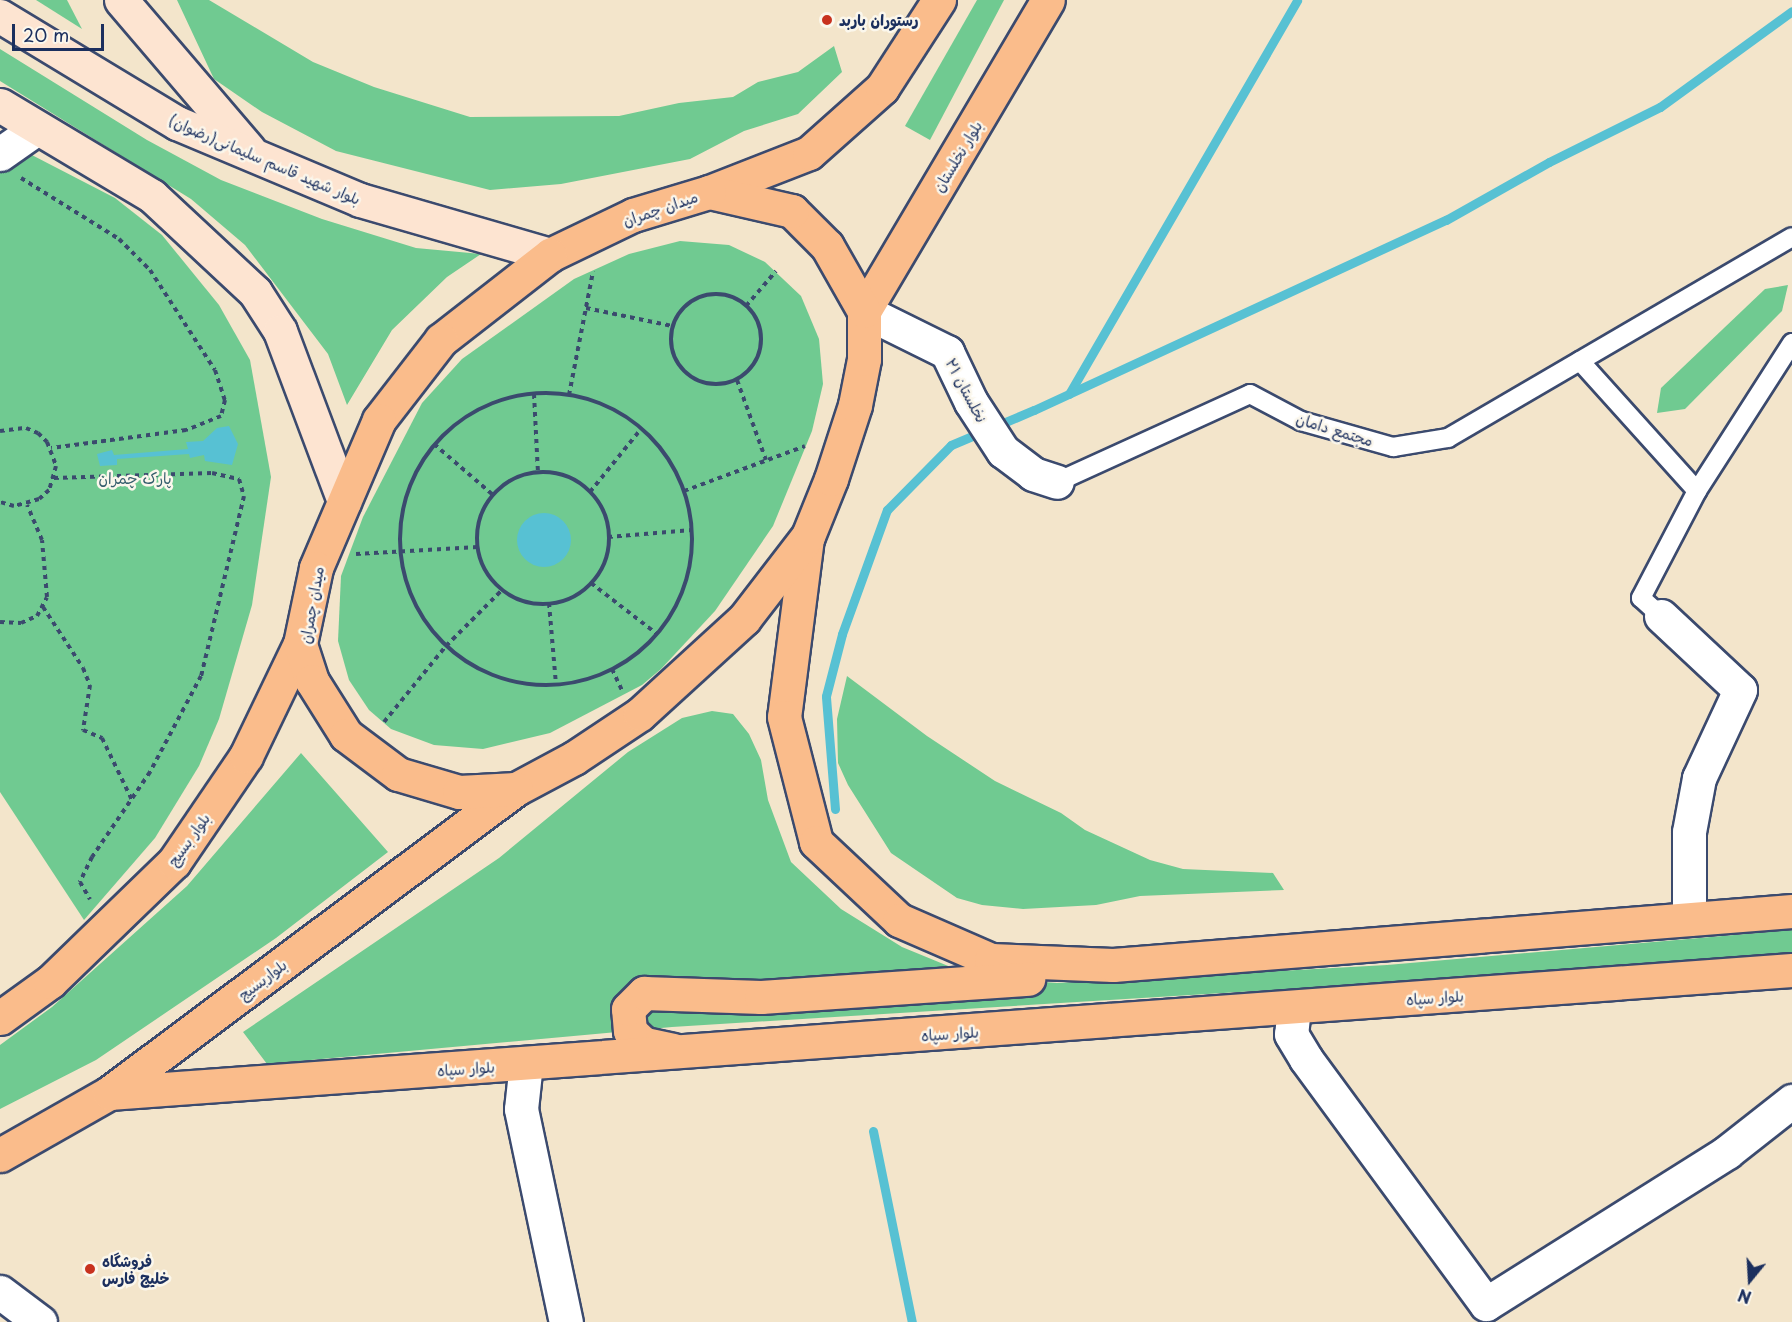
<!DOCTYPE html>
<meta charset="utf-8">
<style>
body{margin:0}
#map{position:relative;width:1792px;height:1322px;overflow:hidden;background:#f3e5cb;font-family:"Playpen Sans","Playpen Sans Arabic",sans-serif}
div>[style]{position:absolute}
.green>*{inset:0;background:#70ca91}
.water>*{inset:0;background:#57c1d3}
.round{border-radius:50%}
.stream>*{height:9px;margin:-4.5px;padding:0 4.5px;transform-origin:4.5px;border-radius:4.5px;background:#57c1d3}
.path>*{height:4px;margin-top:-2px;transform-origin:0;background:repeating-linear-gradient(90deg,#3b4a6e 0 4.5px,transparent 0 9px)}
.path>.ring{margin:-2px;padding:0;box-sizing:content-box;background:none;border:4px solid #3b4a6e;border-radius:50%}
.roads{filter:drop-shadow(2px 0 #3b4a6e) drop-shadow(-2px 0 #3b4a6e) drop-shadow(0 2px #3b4a6e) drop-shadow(0 -2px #3b4a6e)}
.lane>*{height:18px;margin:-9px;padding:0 9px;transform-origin:9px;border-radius:9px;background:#fff}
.street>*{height:33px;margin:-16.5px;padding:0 16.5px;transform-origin:16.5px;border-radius:16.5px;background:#fff}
.secondary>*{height:33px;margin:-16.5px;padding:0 16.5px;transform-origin:16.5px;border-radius:16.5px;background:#fde4d1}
.primary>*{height:33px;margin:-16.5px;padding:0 16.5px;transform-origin:16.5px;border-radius:16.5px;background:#fabc8b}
.dots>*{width:16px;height:16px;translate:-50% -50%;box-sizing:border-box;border:3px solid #fbf7ec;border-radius:50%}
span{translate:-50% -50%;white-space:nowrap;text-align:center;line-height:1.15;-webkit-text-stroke:5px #fbf7ec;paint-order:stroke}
.poi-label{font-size:15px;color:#1b2f5e;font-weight:700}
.left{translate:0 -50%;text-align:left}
.street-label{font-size:15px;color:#1b2f5e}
.park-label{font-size:15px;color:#355e6d}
.north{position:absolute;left:1720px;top:1250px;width:60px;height:60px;-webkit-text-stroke:4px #fbf7ec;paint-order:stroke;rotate:198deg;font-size:16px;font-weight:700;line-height:24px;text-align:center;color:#1b2f5e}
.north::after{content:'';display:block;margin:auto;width:21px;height:27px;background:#1b2f5e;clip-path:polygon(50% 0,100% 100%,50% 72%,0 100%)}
.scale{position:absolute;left:12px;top:24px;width:92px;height:27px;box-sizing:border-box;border:3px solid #1b2f5e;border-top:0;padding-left:8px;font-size:18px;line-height:21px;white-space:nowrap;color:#1b2f5e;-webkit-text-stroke:4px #fbf7ec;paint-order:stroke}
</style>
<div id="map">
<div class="green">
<div style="clip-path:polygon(36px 0,67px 0,82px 29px)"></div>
<div style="clip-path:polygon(177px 0,209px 0,313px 62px,374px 87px,470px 117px,619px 116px,679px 103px,733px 97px,758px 82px,798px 72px,834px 46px,842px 72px,798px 114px,744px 131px,690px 159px,561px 184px,490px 190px,336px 151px,262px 112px,214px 79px)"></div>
<div style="clip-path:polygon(977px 0,1004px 0,930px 140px,905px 126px)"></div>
<div style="clip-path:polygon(0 49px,147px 140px,221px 180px,322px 219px,416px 248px,481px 254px,447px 277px,392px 330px,347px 405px,328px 354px,245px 245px,191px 199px,0 81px)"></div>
<div style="clip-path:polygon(28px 153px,115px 198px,162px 235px,219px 305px,250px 360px,271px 477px,252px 605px,219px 719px,199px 766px,155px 838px,84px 920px,0 792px,0 166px)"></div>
<div style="clip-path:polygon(680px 241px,729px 245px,765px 262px,801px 296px,819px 339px,823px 384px,812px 431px,773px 526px,715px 611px,661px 669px,642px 685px,550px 733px,483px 749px,434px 745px,391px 729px,369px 710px,349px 680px,338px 641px,341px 576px,363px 517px,422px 403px,462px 359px,574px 279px,629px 254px)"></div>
<div style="clip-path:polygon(1788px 285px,1782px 311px,1685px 409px,1657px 413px,1661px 388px,1765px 289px)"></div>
<div style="clip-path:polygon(847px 676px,927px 736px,995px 781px,1061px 813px,1085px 830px,1150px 860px,1183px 869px,1273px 873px,1284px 890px,1140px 896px,1096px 905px,1023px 909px,982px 905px,957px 898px,891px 853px,848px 785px,838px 763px,837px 719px)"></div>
<div style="clip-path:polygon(712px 711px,733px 714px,749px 734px,761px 760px,768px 800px,791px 862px,841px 909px,902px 947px,975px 977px,1057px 983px,1387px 965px,1792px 930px,1792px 954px,1550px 973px,672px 1027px,267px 1064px,243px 1032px,499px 858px,628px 752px,682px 718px)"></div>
<div style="clip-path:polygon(301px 753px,388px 852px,276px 938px,96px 1060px,0 1109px,0 1045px,52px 1007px,187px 886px)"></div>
</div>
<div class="water">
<div style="clip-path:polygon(229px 426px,238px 444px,232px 465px,205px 461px,204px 455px,190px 458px,189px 454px,117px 459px,117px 465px,100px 466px,97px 454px,112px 450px,114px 455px,188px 449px,186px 442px,203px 441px,217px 428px)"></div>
<div class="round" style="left:517px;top:513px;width:54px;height:54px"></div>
</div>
<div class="stream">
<div style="left:1069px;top:394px;width:455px;rotate:-59.9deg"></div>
<div style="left:835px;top:809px;width:113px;rotate:-94.6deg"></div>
<div style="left:826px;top:696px;width:64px;rotate:-75.5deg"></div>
<div style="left:842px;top:634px;width:132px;rotate:-70.1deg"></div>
<div style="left:887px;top:510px;width:91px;rotate:-45.4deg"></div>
<div style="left:951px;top:445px;width:90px;rotate:-22.9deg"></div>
<div style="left:1034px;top:410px;width:454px;rotate:-24.8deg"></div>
<div style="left:1446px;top:220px;width:118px;rotate:-29.4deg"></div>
<div style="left:1549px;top:162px;width:124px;rotate:-26.4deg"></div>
<div style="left:1660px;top:107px;width:163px;rotate:-36deg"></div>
<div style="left:873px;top:1131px;width:195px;rotate:78.5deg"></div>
</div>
<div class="path">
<div style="left:21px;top:178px;width:115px;rotate:31.9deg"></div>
<div style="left:119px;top:239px;width:44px;rotate:45deg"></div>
<div style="left:150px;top:270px;width:119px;rotate:57deg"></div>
<div style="left:215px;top:370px;width:32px;rotate:72deg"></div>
<div style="left:225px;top:400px;width:16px;rotate:104deg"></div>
<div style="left:221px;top:416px;width:38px;rotate:158deg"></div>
<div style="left:186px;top:430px;width:136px;rotate:172.4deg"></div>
<div class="ring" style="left:671px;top:294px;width:86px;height:86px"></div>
<div style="left:746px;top:306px;width:46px;rotate:-49.4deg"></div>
<div style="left:586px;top:308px;width:88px;rotate:11.8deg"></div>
<div style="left:737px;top:380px;width:85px;rotate:70.1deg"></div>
<div class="ring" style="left:400px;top:393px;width:288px;height:288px"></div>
<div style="left:534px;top:394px;width:78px;rotate:87.1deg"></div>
<div style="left:569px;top:395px;width:126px;rotate:-79deg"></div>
<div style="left:0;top:431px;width:26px;rotate:-7deg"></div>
<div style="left:26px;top:428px;width:13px;rotate:23deg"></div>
<div style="left:38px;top:433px;width:13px;rotate:45deg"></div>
<div style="left:47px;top:442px;width:26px;rotate:69deg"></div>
<div style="left:56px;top:466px;width:25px;rotate:106deg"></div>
<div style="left:49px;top:490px;width:13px;rotate:138deg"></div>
<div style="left:39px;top:499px;width:26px;rotate:164deg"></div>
<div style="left:14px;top:506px;width:15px;rotate:-164deg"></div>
<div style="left:434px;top:444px;width:78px;rotate:40.8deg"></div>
<div class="ring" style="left:477px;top:472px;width:128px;height:128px"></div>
<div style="left:54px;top:478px;width:158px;rotate:-1.8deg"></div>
<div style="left:212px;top:473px;width:28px;rotate:13deg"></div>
<div style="left:239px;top:479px;width:18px;rotate:74deg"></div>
<div style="left:244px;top:496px;width:185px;rotate:103.4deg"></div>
<div style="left:201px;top:676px;width:109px;rotate:118deg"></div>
<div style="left:150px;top:772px;width:103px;rotate:124.3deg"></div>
<div style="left:92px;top:857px;width:28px;rotate:116deg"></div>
<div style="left:80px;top:882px;width:20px;rotate:60deg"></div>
<div style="left:684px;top:491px;width:129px;rotate:-20.4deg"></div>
<div style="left:590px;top:492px;width:81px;rotate:-51deg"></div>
<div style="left:608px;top:537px;width:84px;rotate:-4.8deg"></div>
<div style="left:356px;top:554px;width:122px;rotate:-3.3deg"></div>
<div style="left:591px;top:583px;width:83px;rotate:37.7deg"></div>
<div style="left:549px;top:603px;width:81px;rotate:85.1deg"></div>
<div style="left:43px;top:607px;width:73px;rotate:56.7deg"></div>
<div style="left:83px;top:668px;width:18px;rotate:68deg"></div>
<div style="left:90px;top:685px;width:46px;rotate:98.8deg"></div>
<div style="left:83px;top:730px;width:21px;rotate:23deg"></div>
<div style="left:102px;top:738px;width:69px;rotate:64.2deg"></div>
<div style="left:0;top:622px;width:21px;rotate:3deg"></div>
<div style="left:21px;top:623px;width:17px;rotate:-24deg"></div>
<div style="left:37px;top:616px;width:21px;rotate:-62deg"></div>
<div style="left:47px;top:597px;width:57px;rotate:-95deg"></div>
<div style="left:42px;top:540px;width:38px;rotate:-113deg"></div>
<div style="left:612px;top:669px;width:23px;rotate:65deg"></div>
<div style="left:384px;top:722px;width:98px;rotate:-50.8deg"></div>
<div style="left:446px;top:646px;width:79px;rotate:-45deg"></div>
</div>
<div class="roads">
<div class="lane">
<div style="left:1580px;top:361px;width:175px;rotate:48deg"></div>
<div style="left:1697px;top:491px;width:176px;rotate:-57.3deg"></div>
<div style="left:1057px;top:482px;width:212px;rotate:-24.5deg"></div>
<div style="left:1250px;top:394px;width:58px;rotate:27.9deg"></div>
<div style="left:1301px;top:421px;width:96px;rotate:15.8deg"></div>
<div style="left:1393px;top:447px;width:56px;rotate:-9.3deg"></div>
<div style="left:1448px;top:438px;width:398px;rotate:-30.3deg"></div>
<div style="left:1661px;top:616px;width:27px;rotate:-138deg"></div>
<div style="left:1641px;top:598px;width:121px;rotate:-62.4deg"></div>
</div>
<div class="street">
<div style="left:0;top:154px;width:45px;rotate:-35.1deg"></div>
<div style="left:864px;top:311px;width:93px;rotate:26.3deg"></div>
<div style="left:947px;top:352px;width:55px;rotate:64.4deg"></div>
<div style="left:971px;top:402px;width:59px;rotate:56.9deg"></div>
<div style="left:1003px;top:451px;width:38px;rotate:37deg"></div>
<div style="left:1033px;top:474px;width:25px;rotate:18deg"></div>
<div style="left:1661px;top:616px;width:108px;rotate:43.1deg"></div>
<div style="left:1740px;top:690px;width:97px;rotate:115deg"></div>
<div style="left:1699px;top:778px;width:55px;rotate:100.5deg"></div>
<div style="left:1689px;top:832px;width:87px;rotate:90deg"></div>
<div style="left:1294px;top:1007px;width:27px;rotate:96deg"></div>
<div style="left:1291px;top:1034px;width:29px;rotate:59deg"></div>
<div style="left:1306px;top:1059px;width:304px;rotate:53.7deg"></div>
<div style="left:1486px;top:1304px;width:285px;rotate:-32.2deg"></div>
<div style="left:1727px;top:1152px;width:83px;rotate:-38.1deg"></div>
<div style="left:526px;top:1063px;width:46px;rotate:96.2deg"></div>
<div style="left:521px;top:1109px;width:218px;rotate:78.1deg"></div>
<div style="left:0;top:1292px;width:50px;rotate:36.9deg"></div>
</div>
<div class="secondary">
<div style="left:121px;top:0;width:197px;rotate:49.5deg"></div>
<div style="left:0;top:16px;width:207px;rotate:31.2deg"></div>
<div style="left:177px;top:123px;width:199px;rotate:22.8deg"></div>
<div style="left:360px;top:200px;width:198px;rotate:16.1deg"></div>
<div style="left:0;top:105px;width:177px;rotate:30.9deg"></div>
<div style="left:152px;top:196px;width:141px;rotate:43deg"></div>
<div style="left:255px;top:292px;width:46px;rotate:57.3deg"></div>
<div style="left:280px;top:331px;width:182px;rotate:69.4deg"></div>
</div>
<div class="primary">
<div style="left:709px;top:192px;width:107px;rotate:-21.3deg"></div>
<div style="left:809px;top:153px;width:98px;rotate:-41.7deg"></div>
<div style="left:882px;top:88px;width:105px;rotate:-57.1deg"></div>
<div style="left:864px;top:311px;width:361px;rotate:-59.4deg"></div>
<div style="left:807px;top:538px;width:180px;rotate:97.3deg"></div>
<div style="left:784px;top:717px;width:129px;rotate:75.6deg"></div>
<div style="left:816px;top:842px;width:114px;rotate:43.2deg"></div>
<div style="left:899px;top:920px;width:100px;rotate:23.5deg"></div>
<div style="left:991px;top:960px;width:122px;rotate:2.3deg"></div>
<div style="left:1113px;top:965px;width:681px;rotate:-4.55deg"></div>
<div style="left:0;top:1018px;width:62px;rotate:-35.8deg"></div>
<div style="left:50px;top:982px;width:173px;rotate:-44.1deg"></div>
<div style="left:174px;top:862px;width:128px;rotate:-55.8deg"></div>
<div style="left:246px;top:756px;width:124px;rotate:-64.3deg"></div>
<div style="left:673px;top:1050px;width:30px;rotate:-168deg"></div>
<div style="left:644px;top:1044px;width:19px;rotate:-137deg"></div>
<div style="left:630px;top:1031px;width:22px;rotate:-95deg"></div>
<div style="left:628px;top:1009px;width:23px;rotate:-45deg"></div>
<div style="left:644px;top:993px;width:117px;rotate:2deg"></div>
<div style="left:761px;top:997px;width:268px;rotate:-3.9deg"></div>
<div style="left:109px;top:1093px;width:1687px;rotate:-4.18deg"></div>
<div style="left:0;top:1155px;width:125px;rotate:-29.6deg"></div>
<div style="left:109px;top:1093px;width:508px;rotate:-36.76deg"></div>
<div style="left:516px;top:789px;width:66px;rotate:-28.1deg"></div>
<div style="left:574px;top:758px;width:79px;rotate:-33.7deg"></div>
<div style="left:640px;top:714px;width:141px;rotate:-42.4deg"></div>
<div style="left:744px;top:619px;width:105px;rotate:-52.4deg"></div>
<div style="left:808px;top:536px;width:61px;rotate:-68deg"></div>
<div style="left:831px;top:479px;width:78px;rotate:-72deg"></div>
<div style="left:855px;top:405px;width:47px;rotate:-78.9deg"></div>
<div style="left:864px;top:359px;width:48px;rotate:-90deg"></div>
<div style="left:864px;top:311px;width:75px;rotate:-119.6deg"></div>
<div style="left:827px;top:246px;width:49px;rotate:-135deg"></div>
<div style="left:792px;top:211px;width:85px;rotate:-167.1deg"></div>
<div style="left:709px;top:192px;width:79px;rotate:163.2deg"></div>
<div style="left:633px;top:215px;width:92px;rotate:154.3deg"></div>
<div style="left:550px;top:255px;width:138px;rotate:142.1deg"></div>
<div style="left:441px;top:340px;width:101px;rotate:127.8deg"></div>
<div style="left:379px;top:420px;width:161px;rotate:113.1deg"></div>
<div style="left:316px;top:568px;width:78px;rotate:101.9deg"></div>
<div style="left:300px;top:644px;width:39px;rotate:72deg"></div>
<div style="left:312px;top:681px;width:64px;rotate:57.8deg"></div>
<div style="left:346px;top:735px;width:65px;rotate:36.9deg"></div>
<div style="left:398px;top:774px;width:64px;rotate:16.4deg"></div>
<div style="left:459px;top:792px;width:57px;rotate:-3deg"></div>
</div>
</div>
<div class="dots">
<div style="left:827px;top:20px;background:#c8321e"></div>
<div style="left:90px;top:1269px;background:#c8321e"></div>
</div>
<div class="poi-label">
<span class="left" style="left:839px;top:20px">رستوران باربد</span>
<span class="left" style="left:102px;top:1269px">فروشگاه<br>خلیج فارس</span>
</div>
<div class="street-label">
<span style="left:957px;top:156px;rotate:-59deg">بلوار نخلستان</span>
<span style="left:265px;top:159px;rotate:23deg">بلوار شهید قاسم سلیمانی(رضوان)</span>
<span style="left:660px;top:208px;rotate:-19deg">میدان چمران</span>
<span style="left:967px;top:390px;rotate:62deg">نخلستان ۲۱</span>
<span style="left:1335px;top:429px;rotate:17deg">مجتمع دامان</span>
<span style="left:311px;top:605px;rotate:-80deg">میدان چمران</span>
<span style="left:188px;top:839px;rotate:-54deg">بلوار بسیج</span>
<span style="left:262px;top:979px;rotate:-37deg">بلواربسیج</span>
<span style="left:1435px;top:997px;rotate:-4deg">بلوار سپاه</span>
<span style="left:950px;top:1033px;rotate:-4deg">بلوار سپاه</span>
<span style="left:466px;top:1068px;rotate:-4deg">بلوار سپاه</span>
</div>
<div class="park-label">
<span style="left:135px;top:478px">پارک چمران</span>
</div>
<div class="north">N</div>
<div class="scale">20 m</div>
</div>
